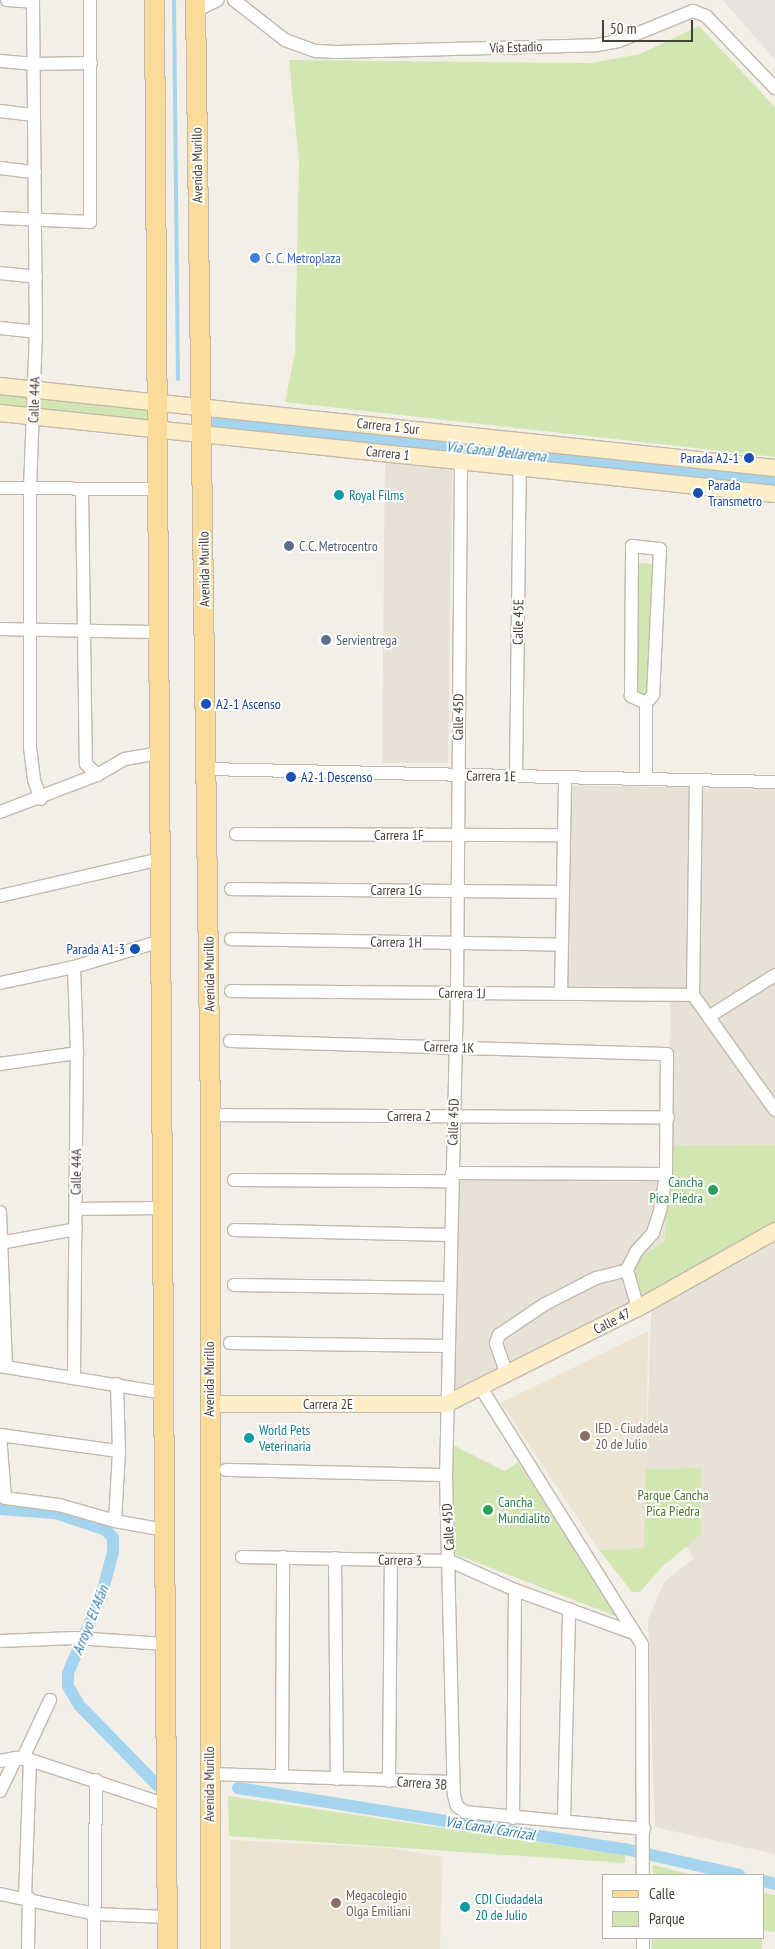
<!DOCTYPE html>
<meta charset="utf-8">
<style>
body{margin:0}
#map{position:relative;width:775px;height:1949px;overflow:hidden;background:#f3efe7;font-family:"PT Sans Narrow",sans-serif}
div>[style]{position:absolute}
.residential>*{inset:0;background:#e7e1d6}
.education>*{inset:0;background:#ece3d2}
.green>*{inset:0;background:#d1e6b1}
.parking>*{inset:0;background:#e5e2df}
.stream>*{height:4px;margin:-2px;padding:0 2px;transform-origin:2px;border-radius:2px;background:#a5d4ee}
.canal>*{height:12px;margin:-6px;padding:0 6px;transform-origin:6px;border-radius:6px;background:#a5d4ee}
.roads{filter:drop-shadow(1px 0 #c1b9ad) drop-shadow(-1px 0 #c1b9ad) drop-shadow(0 1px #c1b9ad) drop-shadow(0 -1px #c1b9ad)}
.street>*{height:12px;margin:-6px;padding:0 6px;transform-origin:6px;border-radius:6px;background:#fff}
.secondary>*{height:16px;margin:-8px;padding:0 8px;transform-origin:8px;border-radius:8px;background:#fdeec8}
.primary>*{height:19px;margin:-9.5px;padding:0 9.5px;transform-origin:9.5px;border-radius:9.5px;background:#fbdb98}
.dots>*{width:14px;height:14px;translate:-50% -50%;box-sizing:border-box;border:2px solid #fff;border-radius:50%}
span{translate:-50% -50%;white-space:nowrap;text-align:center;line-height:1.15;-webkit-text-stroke:4px #fff;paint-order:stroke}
.street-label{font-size:14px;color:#463f36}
.shop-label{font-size:14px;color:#366cbe}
.left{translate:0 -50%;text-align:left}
.transit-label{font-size:14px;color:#164399}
.right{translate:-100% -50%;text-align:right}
.culture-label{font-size:14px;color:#0d838f}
.service-label{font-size:14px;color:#4e5e75}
.leisure-label{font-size:14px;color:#27864d}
.education-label{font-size:14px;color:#785e54}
.park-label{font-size:14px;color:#4b772b}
.water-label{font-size:15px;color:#307aa8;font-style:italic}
.legend{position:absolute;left:602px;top:1874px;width:162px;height:65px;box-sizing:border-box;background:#fff;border:1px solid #b5b2af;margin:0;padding:6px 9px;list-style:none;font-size:15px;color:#463f36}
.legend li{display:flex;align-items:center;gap:10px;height:25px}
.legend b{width:25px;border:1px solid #b5b2af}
.scale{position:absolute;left:602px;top:20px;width:91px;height:22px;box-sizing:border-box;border:2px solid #463f36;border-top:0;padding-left:6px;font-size:15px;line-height:18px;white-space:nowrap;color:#463f36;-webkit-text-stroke:4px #fff;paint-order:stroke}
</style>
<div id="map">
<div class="residential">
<div style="clip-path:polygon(385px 462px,452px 469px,448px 763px,382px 763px)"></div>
<div style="clip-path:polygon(569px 785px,775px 789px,775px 1854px,655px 1827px,648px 1620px,664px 1582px,694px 1558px,686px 1546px,701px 1534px,701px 1468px,646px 1469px,652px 1294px,454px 1392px,458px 1178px,669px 1178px,670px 992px,564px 992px)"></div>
</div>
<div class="education">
<div style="clip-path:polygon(648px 1331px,645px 1548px,599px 1550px,501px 1403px)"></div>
<div style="clip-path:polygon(230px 1840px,392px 1848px,443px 1857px,440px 1949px,230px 1949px)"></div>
</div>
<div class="green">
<div style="clip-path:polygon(699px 26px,775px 107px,775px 457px,285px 402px,295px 353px,299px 162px,289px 60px,591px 63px,640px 54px)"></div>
<div style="clip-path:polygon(0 391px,148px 407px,148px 421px,0 405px)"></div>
<div style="clip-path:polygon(638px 563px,653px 564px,648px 694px,636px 694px)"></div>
<div style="clip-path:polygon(775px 1145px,775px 1225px,665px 1285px,645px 1294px,638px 1290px,631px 1272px,638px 1258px,665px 1242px,670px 1146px)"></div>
<div style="clip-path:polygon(451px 1444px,505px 1471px,518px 1462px,618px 1617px,455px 1554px)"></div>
<div style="clip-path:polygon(701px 1468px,701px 1534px,662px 1567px,640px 1592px,632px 1592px,599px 1550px,644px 1548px,646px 1469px)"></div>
<div style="clip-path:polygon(228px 1796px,625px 1855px,625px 1863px,229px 1836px)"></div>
<div style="clip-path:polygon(653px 1865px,693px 1875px,653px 1875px)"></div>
<div style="clip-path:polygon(764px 1893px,775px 1895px,775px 1932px,764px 1931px)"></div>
<div style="clip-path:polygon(652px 1938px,762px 1938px,762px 1949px,652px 1949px)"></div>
</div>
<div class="parking">
<div style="clip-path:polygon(723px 0,775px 0,775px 60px)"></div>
</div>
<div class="stream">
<div style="left:174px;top:0;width:379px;rotate:89.4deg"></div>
</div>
<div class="canal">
<div style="left:217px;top:422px;width:561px;rotate:6.04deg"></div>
<div style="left:0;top:1509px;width:55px;rotate:4.2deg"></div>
<div style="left:55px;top:1513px;width:54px;rotate:18.4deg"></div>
<div style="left:106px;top:1530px;width:11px;rotate:49deg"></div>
<div style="left:113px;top:1538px;width:14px;rotate:90deg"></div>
<div style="left:113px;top:1552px;width:47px;rotate:104.9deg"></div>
<div style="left:101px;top:1597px;width:83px;rotate:113.5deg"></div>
<div style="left:68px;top:1673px;width:13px;rotate:90deg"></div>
<div style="left:68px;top:1686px;width:22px;rotate:60deg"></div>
<div style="left:79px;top:1705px;width:113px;rotate:45.7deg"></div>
<div style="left:238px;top:1788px;width:392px;rotate:9deg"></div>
<div style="left:625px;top:1849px;width:117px;rotate:12.8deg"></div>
<div style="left:764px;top:1881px;width:11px;rotate:15deg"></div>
</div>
<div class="roads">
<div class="street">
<div style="left:7px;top:0;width:26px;rotate:4deg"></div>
<div style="left:33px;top:0;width:332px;rotate:89.5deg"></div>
<div style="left:36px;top:332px;width:157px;rotate:92.2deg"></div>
<div style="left:30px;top:489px;width:258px;rotate:90deg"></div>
<div style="left:30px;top:747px;width:33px;rotate:83deg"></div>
<div style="left:34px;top:780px;width:20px;rotate:70deg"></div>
<div style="left:234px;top:0;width:65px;rotate:38.1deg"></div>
<div style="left:285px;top:40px;width:33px;rotate:20deg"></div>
<div style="left:316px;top:51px;width:20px;rotate:3deg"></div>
<div style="left:336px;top:52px;width:261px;rotate:-1.5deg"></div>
<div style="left:597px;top:45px;width:22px;rotate:-10deg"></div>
<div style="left:619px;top:41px;width:80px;rotate:-22.1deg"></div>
<div style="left:693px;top:11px;width:14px;rotate:21deg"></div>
<div style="left:706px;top:16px;width:100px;rotate:46.2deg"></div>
<div style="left:195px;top:11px;width:25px;rotate:-26deg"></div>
<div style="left:0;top:61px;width:35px;rotate:5deg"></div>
<div style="left:35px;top:64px;width:56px;rotate:-1deg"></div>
<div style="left:0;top:111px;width:34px;rotate:7deg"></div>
<div style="left:0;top:168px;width:35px;rotate:7deg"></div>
<div style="left:0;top:218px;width:90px;rotate:2.5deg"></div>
<div style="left:90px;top:222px;width:222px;rotate:-90deg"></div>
<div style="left:0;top:273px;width:36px;rotate:6deg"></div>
<div style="left:0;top:328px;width:36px;rotate:6deg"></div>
<div style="left:461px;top:461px;width:532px;rotate:90.43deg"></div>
<div style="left:457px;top:993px;width:482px;rotate:91.3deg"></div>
<div style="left:446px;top:1475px;width:320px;rotate:88.6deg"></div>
<div style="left:454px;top:1795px;width:11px;rotate:75deg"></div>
<div style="left:457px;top:1806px;width:10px;rotate:37deg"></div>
<div style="left:465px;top:1812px;width:180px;rotate:5.4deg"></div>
<div style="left:0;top:488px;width:159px;rotate:0.4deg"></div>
<div style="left:82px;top:489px;width:275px;rotate:89.2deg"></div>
<div style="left:86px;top:764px;width:16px;rotate:45deg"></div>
<div style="left:632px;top:546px;width:28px;rotate:6deg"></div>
<div style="left:660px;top:549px;width:146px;rotate:92.7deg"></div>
<div style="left:653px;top:695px;width:11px;rotate:131deg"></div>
<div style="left:646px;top:703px;width:17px;rotate:-155deg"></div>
<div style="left:631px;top:696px;width:150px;rotate:-89.6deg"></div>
<div style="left:0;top:629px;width:157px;rotate:1.1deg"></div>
<div style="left:207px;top:769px;width:568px;rotate:1.31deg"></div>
<div style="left:516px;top:776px;width:309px;rotate:-89.3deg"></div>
<div style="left:646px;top:779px;width:76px;rotate:-90deg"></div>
<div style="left:0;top:812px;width:104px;rotate:-20.9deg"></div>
<div style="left:97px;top:775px;width:32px;rotate:-30deg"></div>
<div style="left:125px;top:759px;width:35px;rotate:-10deg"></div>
<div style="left:236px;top:834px;width:327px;rotate:0.2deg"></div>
<div style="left:231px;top:889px;width:330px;rotate:0.5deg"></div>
<div style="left:0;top:896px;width:164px;rotate:-13deg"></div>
<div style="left:231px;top:939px;width:330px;rotate:1deg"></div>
<div style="left:0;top:983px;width:76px;rotate:-12.2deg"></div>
<div style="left:74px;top:967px;width:91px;rotate:-16.6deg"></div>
<div style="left:231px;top:991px;width:462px;rotate:0.5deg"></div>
<div style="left:561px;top:994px;width:216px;rotate:-88.9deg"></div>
<div style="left:693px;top:995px;width:214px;rotate:-89.2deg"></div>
<div style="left:693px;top:995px;width:141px;rotate:54.5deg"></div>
<div style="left:710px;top:1016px;width:77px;rotate:-32.2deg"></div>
<div style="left:230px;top:1041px;width:437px;rotate:1.7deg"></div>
<div style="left:667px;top:1054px;width:120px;rotate:90.5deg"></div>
<div style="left:666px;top:1174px;width:37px;rotate:99deg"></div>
<div style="left:660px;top:1211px;width:23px;rotate:108deg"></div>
<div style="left:653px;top:1233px;width:25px;rotate:132deg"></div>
<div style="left:636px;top:1252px;width:20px;rotate:117deg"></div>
<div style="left:627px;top:1270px;width:40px;rotate:74deg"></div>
<div style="left:0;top:1064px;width:78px;rotate:-8.1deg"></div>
<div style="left:210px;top:1115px;width:458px;rotate:0.3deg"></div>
<div style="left:452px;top:1173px;width:214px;rotate:0.3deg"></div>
<div style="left:234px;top:1180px;width:217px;rotate:0.3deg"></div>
<div style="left:76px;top:1209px;width:86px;rotate:-0.7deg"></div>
<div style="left:0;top:1212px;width:153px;rotate:87.8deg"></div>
<div style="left:234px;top:1230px;width:216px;rotate:1.3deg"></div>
<div style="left:0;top:1243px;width:77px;rotate:-10.4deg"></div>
<div style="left:234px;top:1285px;width:215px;rotate:0.8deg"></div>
<div style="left:230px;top:1343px;width:218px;rotate:0.8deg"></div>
<div style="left:0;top:1366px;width:165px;rotate:9.4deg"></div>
<div style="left:507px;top:1375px;width:34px;rotate:-109deg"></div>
<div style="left:496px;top:1343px;width:9px;rotate:-69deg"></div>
<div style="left:499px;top:1335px;width:55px;rotate:-34deg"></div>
<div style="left:545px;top:1304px;width:57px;rotate:-27deg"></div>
<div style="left:596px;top:1278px;width:32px;rotate:-14deg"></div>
<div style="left:74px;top:1376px;width:323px;rotate:-89.5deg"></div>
<div style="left:77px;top:1053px;width:86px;rotate:-92deg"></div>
<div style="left:481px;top:1388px;width:303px;rotate:57.9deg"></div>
<div style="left:642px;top:1645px;width:230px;rotate:89.8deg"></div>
<div style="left:0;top:1435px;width:63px;rotate:85.5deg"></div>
<div style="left:5px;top:1498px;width:54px;rotate:7.4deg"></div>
<div style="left:59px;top:1505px;width:58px;rotate:15.9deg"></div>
<div style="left:115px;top:1521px;width:51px;rotate:10.2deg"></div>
<div style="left:0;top:1435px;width:120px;rotate:7.7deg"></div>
<div style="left:226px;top:1470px;width:220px;rotate:1.3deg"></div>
<div style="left:115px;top:1521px;width:70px;rotate:-86.7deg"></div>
<div style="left:119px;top:1451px;width:67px;rotate:-91.7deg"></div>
<div style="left:242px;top:1557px;width:208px;rotate:1.1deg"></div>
<div style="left:450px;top:1561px;width:71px;rotate:24deg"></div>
<div style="left:515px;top:1590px;width:127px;rotate:19.9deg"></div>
<div style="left:335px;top:1558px;width:221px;rotate:89.5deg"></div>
<div style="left:0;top:1641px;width:75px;rotate:-2.3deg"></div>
<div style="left:75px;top:1638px;width:90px;rotate:3.8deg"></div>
<div style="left:23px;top:1758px;width:64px;rotate:-65deg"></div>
<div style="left:0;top:1761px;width:16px;rotate:-11deg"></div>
<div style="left:16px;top:1758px;width:14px;rotate:8deg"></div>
<div style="left:30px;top:1760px;width:144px;rotate:18.2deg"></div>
<div style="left:209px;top:1774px;width:244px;rotate:1.9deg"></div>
<div style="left:282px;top:1776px;width:219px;rotate:-89.7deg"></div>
<div style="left:389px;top:1781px;width:221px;rotate:-89.5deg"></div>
<div style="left:0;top:1791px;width:37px;rotate:-64deg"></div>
<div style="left:513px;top:1818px;width:228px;rotate:-89.5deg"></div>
<div style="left:564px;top:1819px;width:210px;rotate:-88.6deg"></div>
<div style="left:0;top:1894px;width:97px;rotate:11.9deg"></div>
<div style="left:95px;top:1914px;width:72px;rotate:2.4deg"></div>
<div style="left:25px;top:1897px;width:137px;rotate:-87.9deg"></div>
<div style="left:28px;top:1949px;width:51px;rotate:-88.9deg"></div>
<div style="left:94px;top:1949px;width:169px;rotate:-89.3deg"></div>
<div style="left:643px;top:1949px;width:11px;rotate:-90deg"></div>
</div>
<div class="secondary">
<div style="left:0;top:386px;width:779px;rotate:6.04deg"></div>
<div style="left:0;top:413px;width:779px;rotate:5.97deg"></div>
<div style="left:209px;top:1404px;width:237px"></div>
<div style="left:446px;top:1404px;width:215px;rotate:-26.6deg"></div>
<div style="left:638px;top:1308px;width:157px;rotate:-29.3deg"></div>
</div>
<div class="primary">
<div style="left:154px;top:0;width:1949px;rotate:89.62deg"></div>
<div style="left:195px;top:0;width:1115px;rotate:89.23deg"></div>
<div style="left:210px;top:1115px;width:834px;rotate:90deg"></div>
</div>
</div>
<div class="dots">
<div style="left:255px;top:258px;background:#3f7fe0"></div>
<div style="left:749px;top:458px;background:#1a4fb4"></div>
<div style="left:698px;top:493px;background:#1a4fb4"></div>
<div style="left:339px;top:495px;background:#0f9aa8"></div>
<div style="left:289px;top:546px;background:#5c6f8a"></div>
<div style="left:326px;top:640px;background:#5c6f8a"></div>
<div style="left:206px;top:704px;background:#1a4fb4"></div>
<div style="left:291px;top:777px;background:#1a4fb4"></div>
<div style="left:135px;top:949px;background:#1a4fb4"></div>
<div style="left:713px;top:1190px;background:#2e9e5b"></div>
<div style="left:585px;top:1436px;background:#8d6e63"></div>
<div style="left:249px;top:1438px;background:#0f9aa8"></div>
<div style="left:488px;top:1510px;background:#2e9e5b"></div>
<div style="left:336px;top:1903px;background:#8d6e63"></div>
<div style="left:465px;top:1907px;background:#0f9aa8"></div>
</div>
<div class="street-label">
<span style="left:516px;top:47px;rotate:-2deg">Vía Estadio</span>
<span style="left:197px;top:165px;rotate:-91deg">Avenida Murillo</span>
<span style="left:34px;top:400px;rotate:-88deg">Calle 44A</span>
<span style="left:388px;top:426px;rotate:6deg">Carrera 1 Sur</span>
<span style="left:388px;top:453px;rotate:6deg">Carrera 1</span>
<span style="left:204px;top:569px;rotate:-91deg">Avenida Murillo</span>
<span style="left:518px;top:622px;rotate:-89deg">Calle 45E</span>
<span style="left:458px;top:717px;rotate:-89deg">Calle 45D</span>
<span style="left:491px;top:776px;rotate:1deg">Carrera 1E</span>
<span style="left:399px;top:835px">Carrera 1F</span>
<span style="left:396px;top:890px">Carrera 1G</span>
<span style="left:396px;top:942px;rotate:1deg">Carrera 1H</span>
<span style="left:209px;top:974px;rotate:-91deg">Avenida Murillo</span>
<span style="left:462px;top:993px;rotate:1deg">Carrera 1J</span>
<span style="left:449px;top:1047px;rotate:2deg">Carrera 1K</span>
<span style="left:409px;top:1116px">Carrera 2</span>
<span style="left:453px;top:1122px;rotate:-88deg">Calle 45D</span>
<span style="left:76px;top:1172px;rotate:-89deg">Calle 44A</span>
<span style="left:612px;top:1321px;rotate:-27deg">Calle 47</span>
<span style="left:209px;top:1379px;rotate:-90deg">Avenida Murillo</span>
<span style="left:328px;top:1404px">Carrera 2E</span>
<span style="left:448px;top:1527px;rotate:-93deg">Calle 45D</span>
<span style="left:400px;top:1560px;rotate:1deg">Carrera 3</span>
<span style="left:422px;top:1783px;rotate:4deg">Carrera 3B</span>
<span style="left:209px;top:1784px;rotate:-90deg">Avenida Murillo</span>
</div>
<div class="shop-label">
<span class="left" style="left:265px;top:258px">C. C. Metroplaza</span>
</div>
<div class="transit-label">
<span class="right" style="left:739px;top:458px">Parada A2-1</span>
<span class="left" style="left:708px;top:493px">Parada<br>Transmetro</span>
<span class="left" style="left:216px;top:704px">A2-1 Ascenso</span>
<span class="left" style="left:301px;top:777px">A2-1 Descenso</span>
<span class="right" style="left:125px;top:949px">Parada A1-3</span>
</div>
<div class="culture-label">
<span class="left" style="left:349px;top:495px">Royal Films</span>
<span class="left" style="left:259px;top:1438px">World Pets<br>Veterinaria</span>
<span class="left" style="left:475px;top:1907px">CDI Ciudadela<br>20 de Julio</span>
</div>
<div class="service-label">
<span class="left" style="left:299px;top:546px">C.C. Metrocentro</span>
<span class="left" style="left:336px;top:640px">Servientrega</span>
</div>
<div class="leisure-label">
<span class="right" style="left:703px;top:1190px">Cancha<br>Pica Piedra</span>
<span class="left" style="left:498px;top:1510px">Cancha<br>Mundialito</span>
</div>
<div class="education-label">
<span class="left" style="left:595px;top:1436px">IED - Ciudadela<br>20 de Julio</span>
<span class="left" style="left:346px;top:1903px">Megacolegio<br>Olga Emiliani</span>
</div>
<div class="park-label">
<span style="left:673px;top:1503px">Parque Cancha<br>Pica Piedra</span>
</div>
<div class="water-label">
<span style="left:496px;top:451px;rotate:6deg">Via Canal Bellarena</span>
<span style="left:90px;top:1620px;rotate:-68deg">Arroyo El Afán</span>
<span style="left:490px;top:1828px;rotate:9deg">Via Canal Carrizal</span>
</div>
<ul class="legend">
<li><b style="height:6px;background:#fbdb98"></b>Calle</li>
<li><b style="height:14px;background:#d1e6b1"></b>Parque</li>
</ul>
<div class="scale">50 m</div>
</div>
